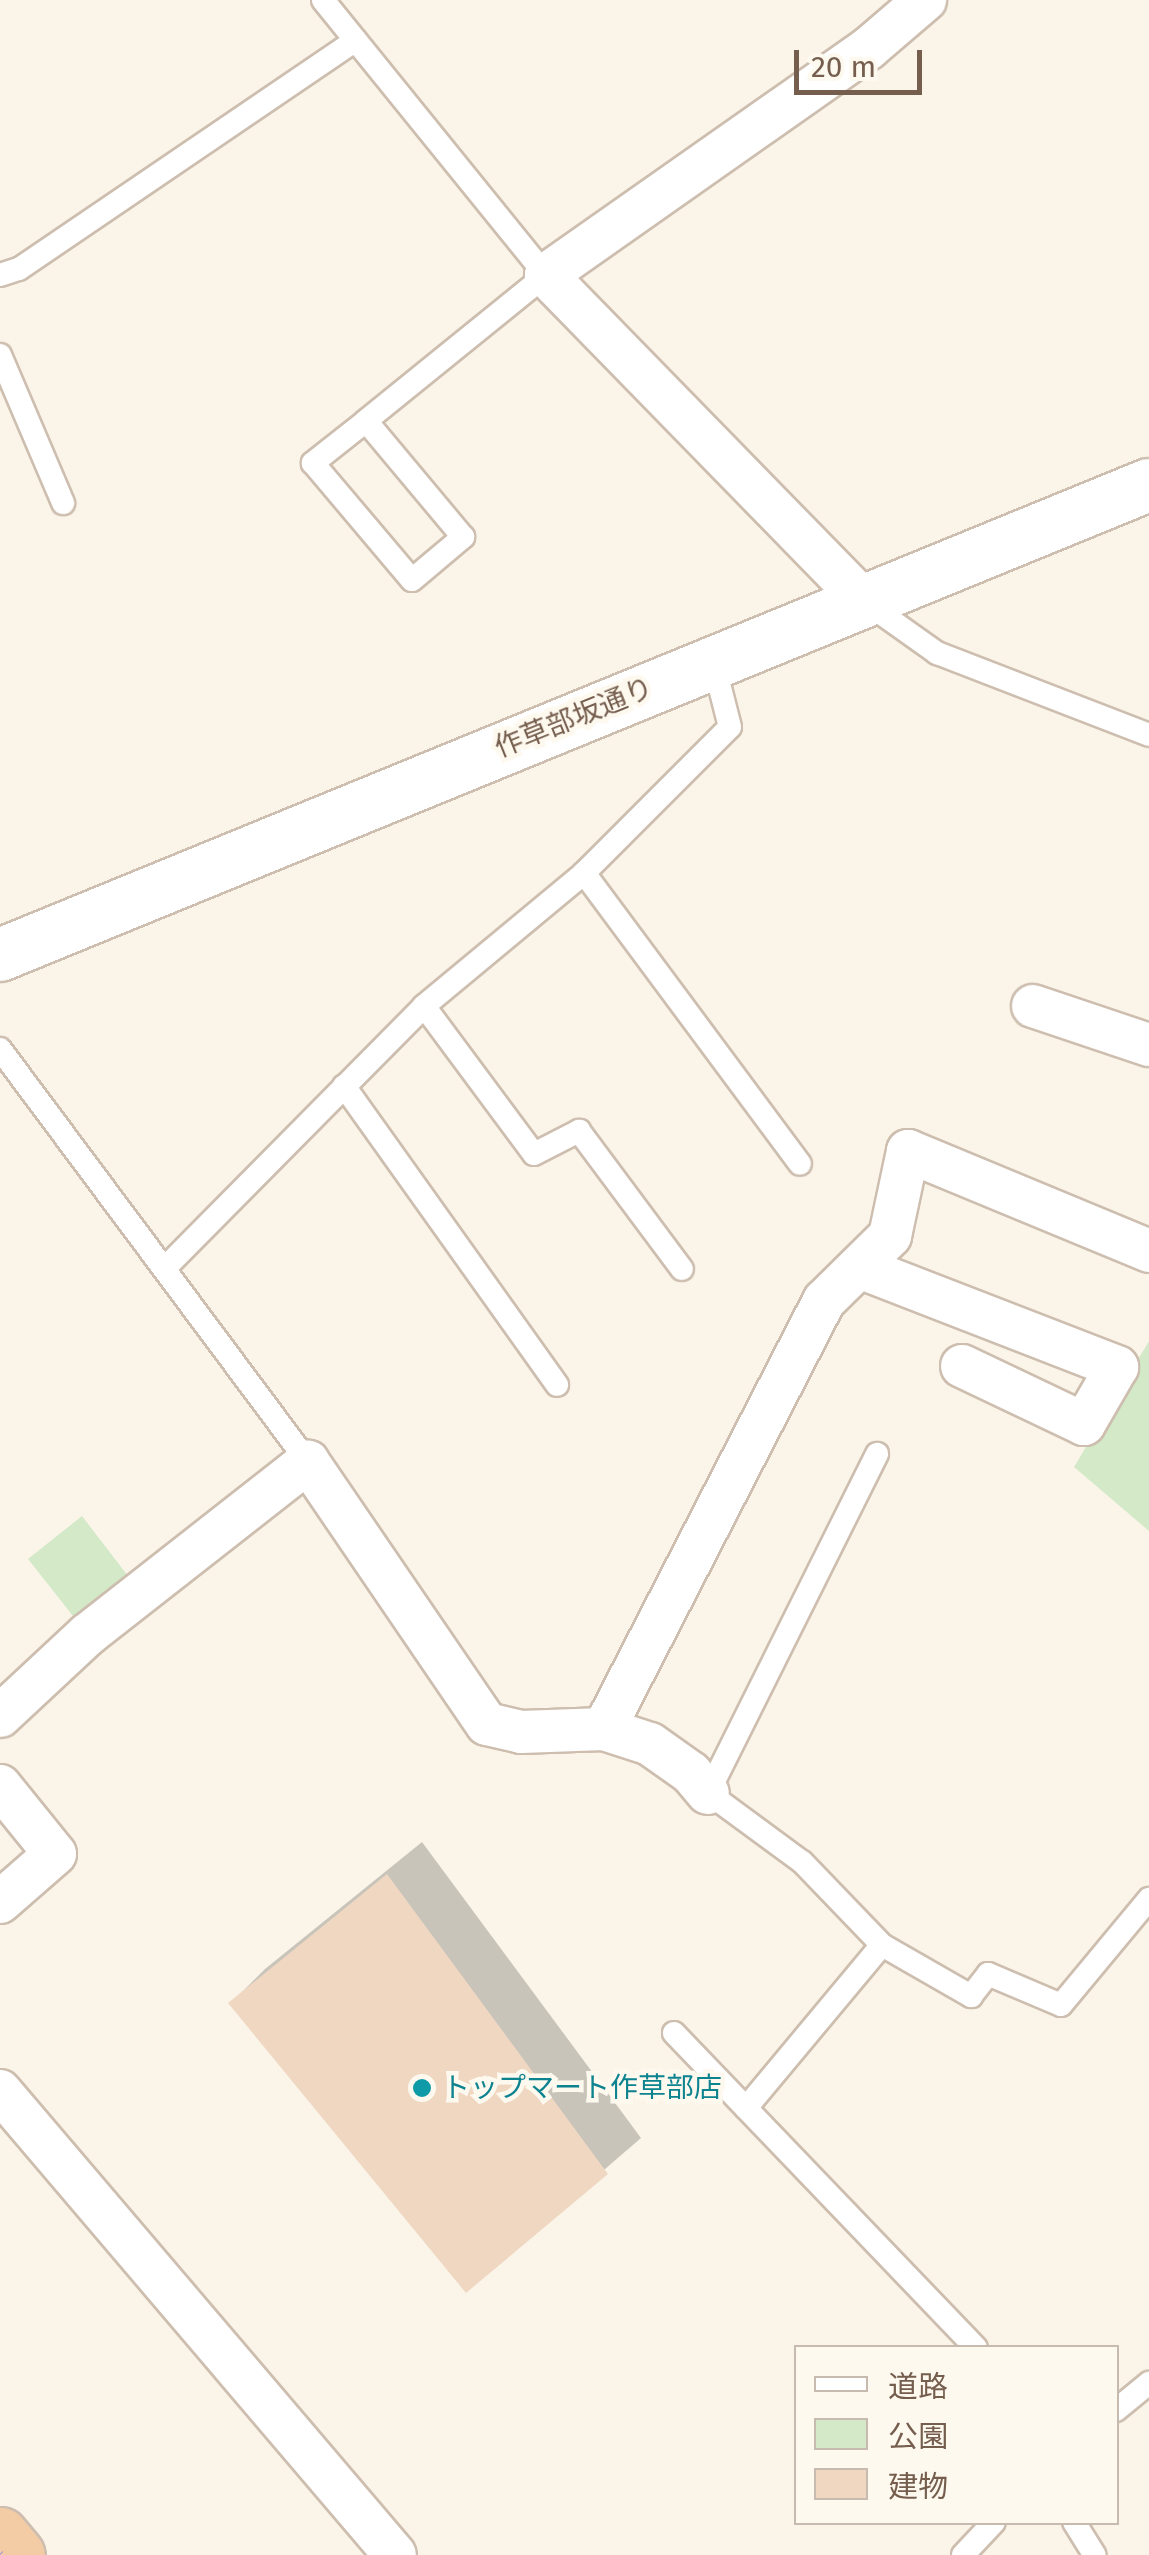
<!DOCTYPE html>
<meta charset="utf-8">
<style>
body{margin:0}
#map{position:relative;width:1149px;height:2555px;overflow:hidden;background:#fbf5e9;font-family:"Fira Sans","Noto Sans JP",sans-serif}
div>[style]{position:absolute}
.green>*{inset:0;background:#d3e9c8}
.shadow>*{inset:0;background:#0003}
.building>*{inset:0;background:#efd7c2}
.roads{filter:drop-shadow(2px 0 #cdbeaf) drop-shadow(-2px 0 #cdbeaf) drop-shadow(0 2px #cdbeaf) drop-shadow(0 -2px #cdbeaf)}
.service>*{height:22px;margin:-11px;padding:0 11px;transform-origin:11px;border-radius:11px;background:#fff}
.minor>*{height:42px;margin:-21px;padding:0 21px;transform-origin:21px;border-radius:21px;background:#fff}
.tertiary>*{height:52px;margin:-26px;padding:0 26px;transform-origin:26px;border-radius:26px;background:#fff}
.trunk>*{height:55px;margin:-27.5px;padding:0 27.5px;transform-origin:27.5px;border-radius:27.5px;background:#f3cca5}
.rail>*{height:8px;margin-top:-4px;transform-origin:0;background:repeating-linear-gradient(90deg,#b9a7c5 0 15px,transparent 0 25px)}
.dots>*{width:28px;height:28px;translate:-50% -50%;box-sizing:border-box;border:5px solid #fef9ef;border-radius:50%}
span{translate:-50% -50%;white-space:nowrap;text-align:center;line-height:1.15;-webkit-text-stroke:9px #fef9ef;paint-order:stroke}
.street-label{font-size:28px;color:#755e4e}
.culture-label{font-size:28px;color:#0d838f}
.left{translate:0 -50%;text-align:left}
.legend{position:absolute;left:794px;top:2345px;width:325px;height:180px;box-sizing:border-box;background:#fef9ef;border:2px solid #c7bbaf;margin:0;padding:12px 18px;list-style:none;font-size:30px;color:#755e4e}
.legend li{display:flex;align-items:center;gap:20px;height:50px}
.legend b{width:50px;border:2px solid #c7bbaf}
.scale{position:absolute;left:794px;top:50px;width:128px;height:45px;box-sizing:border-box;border:5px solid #755e4e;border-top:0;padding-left:12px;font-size:30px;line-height:35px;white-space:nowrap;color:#755e4e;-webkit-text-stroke:8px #fef9ef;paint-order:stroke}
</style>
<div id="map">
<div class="green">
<div style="clip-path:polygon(1149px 1341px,1149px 1531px,1074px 1467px)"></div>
<div style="clip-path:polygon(82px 1516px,138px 1589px,84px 1630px,28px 1559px)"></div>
</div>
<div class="shadow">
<div style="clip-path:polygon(422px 1842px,641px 2138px,466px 2289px,231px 2003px,265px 1969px)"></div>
</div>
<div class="building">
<div style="clip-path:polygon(387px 1874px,608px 2174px,466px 2293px,228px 2003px)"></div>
</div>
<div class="roads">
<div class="service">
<div style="left:323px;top:0;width:354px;rotate:51deg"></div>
<div style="left:546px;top:275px;width:232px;rotate:141deg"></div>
<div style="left:366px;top:421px;width:68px;rotate:141.6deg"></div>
<div style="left:313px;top:463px;width:153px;rotate:49.8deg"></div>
<div style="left:412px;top:580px;width:67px;rotate:-40.1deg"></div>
<div style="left:463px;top:537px;width:151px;rotate:-129.9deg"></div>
<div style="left:0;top:275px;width:20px;rotate:-18deg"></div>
<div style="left:19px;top:269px;width:407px;rotate:-34.2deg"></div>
<div style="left:0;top:355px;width:161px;rotate:66.9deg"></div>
<div style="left:868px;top:604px;width:85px;rotate:35.4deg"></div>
<div style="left:937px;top:653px;width:227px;rotate:21.1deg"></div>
<div style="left:584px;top:873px;width:206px;rotate:-45deg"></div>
<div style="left:730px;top:727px;width:65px;rotate:-104.3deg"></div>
<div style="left:424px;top:1006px;width:184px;rotate:53.4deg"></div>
<div style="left:534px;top:1154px;width:51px;rotate:-27.1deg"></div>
<div style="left:579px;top:1131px;width:172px;rotate:53.3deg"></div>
<div style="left:0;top:1049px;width:515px;rotate:53.29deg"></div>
<div style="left:344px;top:1086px;width:367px;rotate:54.5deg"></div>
<div style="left:165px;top:1268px;width:368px;rotate:-45.3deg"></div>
<div style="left:424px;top:1006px;width:208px;rotate:-39.7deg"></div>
<div style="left:584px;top:873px;width:362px;rotate:53.4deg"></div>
<div style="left:882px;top:1945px;width:103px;rotate:29.8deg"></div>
<div style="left:971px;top:1996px;width:28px;rotate:-52deg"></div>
<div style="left:988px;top:1974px;width:79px;rotate:23deg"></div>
<div style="left:1061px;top:2005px;width:138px;rotate:-50.3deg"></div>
<div style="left:674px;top:2033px;width:436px;rotate:46.2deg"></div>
<div style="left:746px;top:2108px;width:212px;rotate:-50.2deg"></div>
<div style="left:882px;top:1945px;width:115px;rotate:-133.9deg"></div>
<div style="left:802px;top:1862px;width:117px;rotate:-143.7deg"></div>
<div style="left:708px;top:1793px;width:379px;rotate:-63.5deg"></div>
<div style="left:1116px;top:2410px;width:43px;rotate:-39.3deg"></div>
<div style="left:1074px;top:2522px;width:39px;rotate:58deg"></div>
<div style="left:963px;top:2555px;width:45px;rotate:-46.8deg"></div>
</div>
<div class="minor">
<div style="left:863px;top:600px;width:454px;rotate:-134.3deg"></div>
<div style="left:546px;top:275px;width:395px;rotate:-35.1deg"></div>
<div style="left:869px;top:48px;width:74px;rotate:-40.6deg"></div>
<div style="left:1033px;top:1006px;width:122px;rotate:18.6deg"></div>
<div style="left:859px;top:1267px;width:277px;rotate:21.2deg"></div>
<div style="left:1117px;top:1367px;width:66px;rotate:120.1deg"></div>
<div style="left:1084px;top:1424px;width:135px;rotate:-154.6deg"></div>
<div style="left:0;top:1716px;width:119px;rotate:-43deg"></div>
<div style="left:87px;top:1635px;width:281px;rotate:-38.1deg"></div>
<div style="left:308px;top:1462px;width:317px;rotate:55.7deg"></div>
<div style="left:487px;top:1724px;width:35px;rotate:13deg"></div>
<div style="left:521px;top:1732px;width:83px;rotate:-2.1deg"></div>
<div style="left:604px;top:1729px;width:48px;rotate:18.1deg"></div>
<div style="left:650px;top:1744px;width:50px;rotate:35.3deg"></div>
<div style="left:691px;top:1773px;width:26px;rotate:50deg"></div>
<div style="left:604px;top:1729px;width:481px;rotate:-62.8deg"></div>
<div style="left:824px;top:1301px;width:93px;rotate:-44.6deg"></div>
<div style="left:890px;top:1236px;width:87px;rotate:-78deg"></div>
<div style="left:908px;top:1151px;width:261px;rotate:22.5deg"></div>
<div style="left:0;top:1786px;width:87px;rotate:51deg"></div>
<div style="left:55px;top:1854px;width:73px;rotate:138.9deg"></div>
<div style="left:0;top:2091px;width:609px;rotate:49.59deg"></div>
</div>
<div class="tertiary">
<div style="left:0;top:955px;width:1241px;rotate:-22.25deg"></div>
</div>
<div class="trunk">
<div style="left:0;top:2535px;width:26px;rotate:50deg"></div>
</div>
</div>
<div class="rail">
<div style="left:0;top:2554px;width:1px;rotate:45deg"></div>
</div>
<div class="dots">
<div style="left:422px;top:2088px;background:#0f9aa8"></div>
</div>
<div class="street-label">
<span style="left:574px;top:718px;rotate:-22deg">作草部坂通り</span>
</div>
<div class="culture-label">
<span class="left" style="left:442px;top:2088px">トップマート作草部店</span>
</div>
<ul class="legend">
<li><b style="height:12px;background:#fff"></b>道路</li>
<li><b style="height:28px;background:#d3e9c8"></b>公園</li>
<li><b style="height:28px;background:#efd7c2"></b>建物</li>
</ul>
<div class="scale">20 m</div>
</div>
